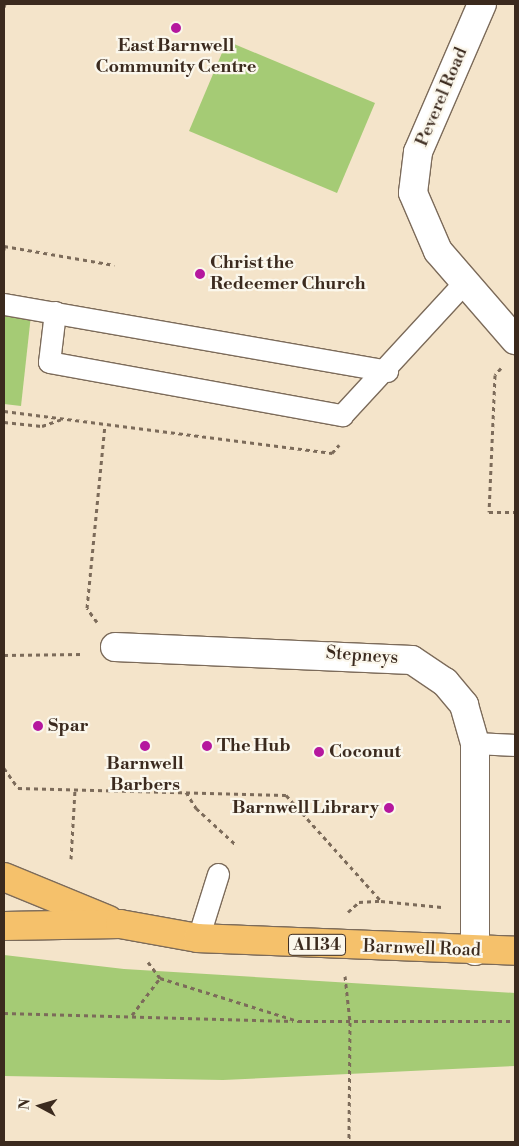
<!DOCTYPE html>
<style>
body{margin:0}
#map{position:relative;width:519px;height:1146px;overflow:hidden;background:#f4e4ca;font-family:"Libre Bodoni",serif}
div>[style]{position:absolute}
.green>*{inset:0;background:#a5cb75}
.path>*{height:3px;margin-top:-1.5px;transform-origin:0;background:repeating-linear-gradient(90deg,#7c6b5a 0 4px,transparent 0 8px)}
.roads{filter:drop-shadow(1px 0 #7c6b5a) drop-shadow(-1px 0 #7c6b5a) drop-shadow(0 1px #7c6b5a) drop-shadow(0 -1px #7c6b5a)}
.lane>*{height:21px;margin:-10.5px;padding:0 10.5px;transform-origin:10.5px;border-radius:10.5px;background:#fff}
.street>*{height:28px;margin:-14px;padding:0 14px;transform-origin:14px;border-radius:14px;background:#fff}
.primary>*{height:28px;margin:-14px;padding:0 14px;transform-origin:14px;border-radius:14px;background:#f5c16b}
.dots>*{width:14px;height:14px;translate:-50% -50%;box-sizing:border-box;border:2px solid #fbf7ec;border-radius:50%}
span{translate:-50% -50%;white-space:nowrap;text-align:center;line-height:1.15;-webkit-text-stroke:4.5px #fbf7ec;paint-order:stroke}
.shield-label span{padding:1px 4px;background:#fbf7ec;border:1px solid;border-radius:4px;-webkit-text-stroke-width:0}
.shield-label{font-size:16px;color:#3b2a1e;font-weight:700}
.poi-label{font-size:18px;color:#3b2a1e;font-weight:700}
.left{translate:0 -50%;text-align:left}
.right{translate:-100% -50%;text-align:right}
.street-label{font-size:18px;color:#3b2a1e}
.frame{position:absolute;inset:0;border:5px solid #3b2a1e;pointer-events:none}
.north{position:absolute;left:15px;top:1081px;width:50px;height:50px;-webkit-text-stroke:4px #fbf7ec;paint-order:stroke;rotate:276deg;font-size:14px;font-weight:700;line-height:20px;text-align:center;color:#3b2a1e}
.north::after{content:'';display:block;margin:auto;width:18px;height:22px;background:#3b2a1e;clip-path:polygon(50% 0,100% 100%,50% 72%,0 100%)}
</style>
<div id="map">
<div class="green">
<div style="clip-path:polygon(227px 41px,375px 103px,337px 193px,189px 131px)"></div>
<div style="clip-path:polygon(4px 310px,31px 315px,21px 406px,4px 404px)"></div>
<div style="clip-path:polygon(4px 955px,124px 969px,515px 993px,515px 1066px,223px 1080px,4px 1076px)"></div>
</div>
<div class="path">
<div style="left:4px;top:7px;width:3px;rotate:-72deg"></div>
<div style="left:4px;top:250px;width:4px;rotate:-90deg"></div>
<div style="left:4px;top:246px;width:112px;rotate:9.8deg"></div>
<div style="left:501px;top:368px;width:9px;rotate:131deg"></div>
<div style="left:495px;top:375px;width:137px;rotate:92.5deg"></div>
<div style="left:489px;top:512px;width:26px"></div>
<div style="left:4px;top:411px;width:331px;rotate:7.3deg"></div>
<div style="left:332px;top:453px;width:11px;rotate:-49deg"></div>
<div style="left:4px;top:422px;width:38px;rotate:6deg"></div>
<div style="left:42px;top:426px;width:21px;rotate:-19deg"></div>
<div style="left:97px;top:622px;width:17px;rotate:-126deg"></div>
<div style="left:87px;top:608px;width:184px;rotate:-84.4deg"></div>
<div style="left:4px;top:655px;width:79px;rotate:-0.7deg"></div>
<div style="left:4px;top:768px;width:24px;rotate:55deg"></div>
<div style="left:18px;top:788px;width:268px;rotate:1.5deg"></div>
<div style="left:286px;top:795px;width:142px;rotate:48.1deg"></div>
<div style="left:381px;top:901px;width:61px;rotate:5.6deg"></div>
<div style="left:186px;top:792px;width:19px;rotate:58deg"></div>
<div style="left:196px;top:808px;width:53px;rotate:42.7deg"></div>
<div style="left:71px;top:859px;width:70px;rotate:-86.7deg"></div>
<div style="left:348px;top:912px;width:15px;rotate:-42deg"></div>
<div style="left:359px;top:902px;width:22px;rotate:-3deg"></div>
<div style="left:148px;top:962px;width:20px;rotate:53deg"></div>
<div style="left:160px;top:978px;width:145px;rotate:17.3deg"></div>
<div style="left:298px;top:1021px;width:217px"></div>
<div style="left:345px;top:976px;width:46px;rotate:83.8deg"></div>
<div style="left:350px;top:1022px;width:120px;rotate:90.5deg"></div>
<div style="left:4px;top:1013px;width:289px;rotate:1.6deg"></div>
<div style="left:132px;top:1015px;width:46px;rotate:-52.9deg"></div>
</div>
<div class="roads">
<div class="lane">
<div style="left:4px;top:304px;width:389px;rotate:9.9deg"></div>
<div style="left:55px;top:312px;width:50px;rotate:96.8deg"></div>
<div style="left:49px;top:362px;width:298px;rotate:10.3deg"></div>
<div style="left:342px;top:415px;width:180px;rotate:-47.3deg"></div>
<div style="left:475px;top:743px;width:40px;rotate:2.9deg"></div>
<div style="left:198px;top:938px;width:67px;rotate:-72.6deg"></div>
</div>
<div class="street">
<div style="left:482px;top:4px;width:161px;rotate:113.4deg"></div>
<div style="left:418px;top:152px;width:41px;rotate:97deg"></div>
<div style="left:413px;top:193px;width:63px;rotate:66.7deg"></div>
<div style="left:438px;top:251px;width:118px;rotate:49.1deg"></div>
<div style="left:115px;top:647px;width:297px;rotate:2.5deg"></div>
<div style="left:412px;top:660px;width:40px;rotate:34deg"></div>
<div style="left:445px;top:682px;width:30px;rotate:50deg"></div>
<div style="left:464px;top:705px;width:40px;rotate:74deg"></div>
<div style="left:475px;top:743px;width:208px;rotate:90deg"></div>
</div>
<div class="primary">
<div style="left:4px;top:877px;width:113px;rotate:22.3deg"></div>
<div style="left:4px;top:926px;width:116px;rotate:-1deg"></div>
<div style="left:120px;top:924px;width:79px;rotate:10.2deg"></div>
<div style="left:198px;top:938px;width:317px;rotate:2.3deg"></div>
</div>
</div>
<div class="dots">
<div style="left:176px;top:28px;background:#b5179e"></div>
<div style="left:200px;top:274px;background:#b5179e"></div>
<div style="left:38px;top:726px;background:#b5179e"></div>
<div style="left:145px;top:746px;background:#b5179e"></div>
<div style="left:207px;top:746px;background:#b5179e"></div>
<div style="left:319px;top:752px;background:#b5179e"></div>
<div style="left:389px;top:808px;background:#b5179e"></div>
</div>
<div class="shield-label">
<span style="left:317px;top:945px">A1134</span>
</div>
<div class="poi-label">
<span style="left:176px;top:57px">East Barnwell<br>Community Centre</span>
<span class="left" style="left:210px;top:274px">Christ the<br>Redeemer Church</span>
<span class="left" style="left:48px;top:726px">Spar</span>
<span class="left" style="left:217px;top:746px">The Hub</span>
<span class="left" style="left:329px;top:752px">Coconut</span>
<span style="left:145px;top:775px">Barnwell<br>Barbers</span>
<span class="right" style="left:379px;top:808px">Barnwell Library</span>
</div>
<div class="street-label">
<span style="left:442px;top:97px;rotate:-67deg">Peverel Road</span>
<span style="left:362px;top:656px;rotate:4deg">Stepneys</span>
<span style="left:422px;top:949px;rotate:2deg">Barnwell Road</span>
</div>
<div class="frame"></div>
<div class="north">N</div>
</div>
